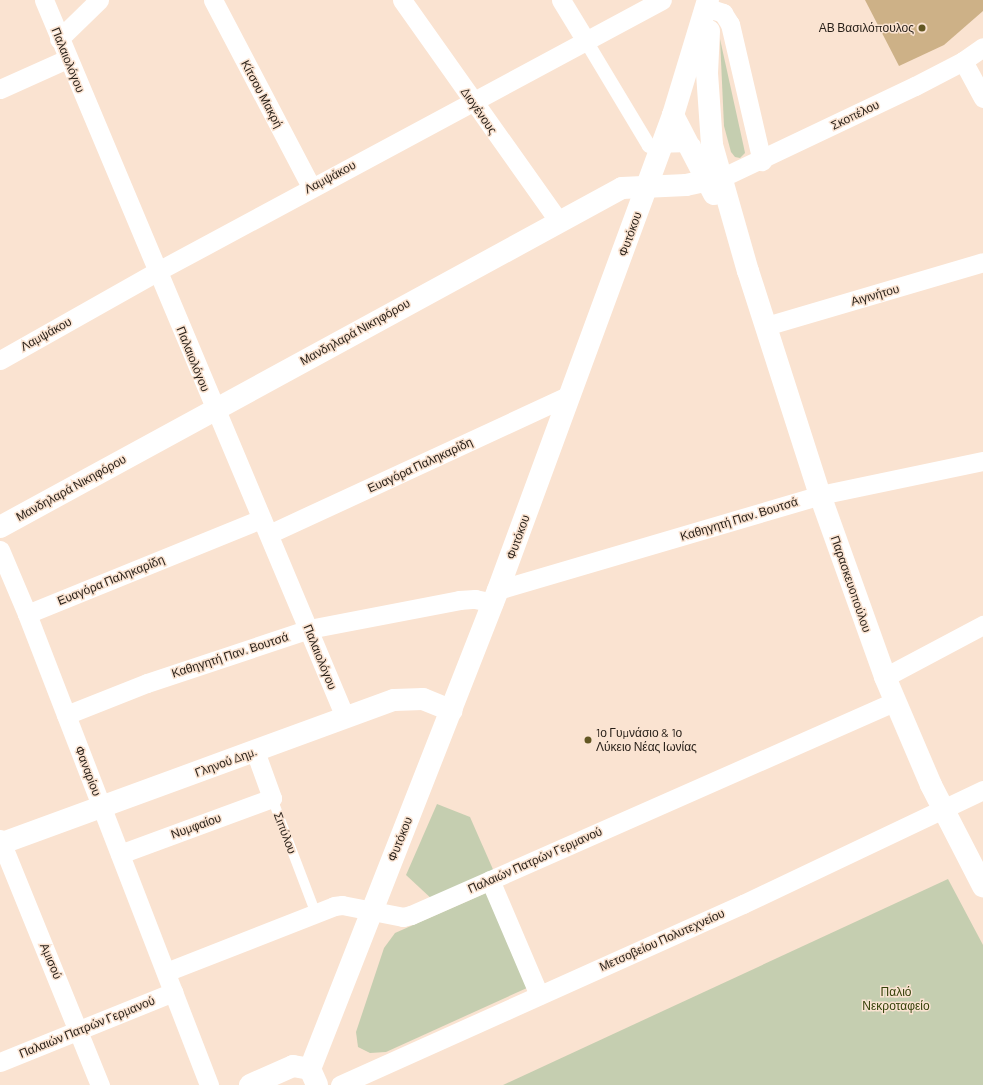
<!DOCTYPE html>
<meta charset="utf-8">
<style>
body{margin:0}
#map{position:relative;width:983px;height:1085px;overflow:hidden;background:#fae3d1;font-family:Barlow,sans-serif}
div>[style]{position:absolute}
.green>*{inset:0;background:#c5ceb0}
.building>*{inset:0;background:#cdb187}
.service>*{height:10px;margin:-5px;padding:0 5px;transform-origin:5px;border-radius:5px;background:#fff}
.pedestrian>*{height:14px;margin:-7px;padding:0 7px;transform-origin:7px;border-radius:7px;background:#fff}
.minor>*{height:19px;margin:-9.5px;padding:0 9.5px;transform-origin:9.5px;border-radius:9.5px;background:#fff}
.tertiary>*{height:22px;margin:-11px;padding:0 11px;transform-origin:11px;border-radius:11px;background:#fff}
.dots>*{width:11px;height:11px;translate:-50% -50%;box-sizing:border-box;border:2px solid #fae3d1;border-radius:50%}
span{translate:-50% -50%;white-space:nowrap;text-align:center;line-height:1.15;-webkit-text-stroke:3px #fae3d1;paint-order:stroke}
.poi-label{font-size:12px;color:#261e17}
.right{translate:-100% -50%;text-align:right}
.left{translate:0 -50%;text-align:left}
.street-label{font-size:12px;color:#261e17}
.park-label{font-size:12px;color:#354009}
</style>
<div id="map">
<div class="green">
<div style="clip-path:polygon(720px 39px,744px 148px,745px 153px,740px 158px,735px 157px,731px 152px,724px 126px)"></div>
<div style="clip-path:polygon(437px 804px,470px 817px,495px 874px,434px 901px,406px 875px)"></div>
<div style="clip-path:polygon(948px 879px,983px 945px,983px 1085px,503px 1085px)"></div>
<div style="clip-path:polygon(486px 893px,527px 988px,386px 1052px,370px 1053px,358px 1047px,356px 1032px,384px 948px,395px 933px)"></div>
</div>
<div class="building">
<div style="clip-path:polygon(865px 0,983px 0,983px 11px,944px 45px,899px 66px)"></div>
</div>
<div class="service">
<div style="left:272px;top:798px;width:124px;rotate:69.2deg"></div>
</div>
<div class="pedestrian">
<div style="left:586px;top:41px;width:122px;rotate:59deg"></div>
<div style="left:649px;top:146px;width:45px;rotate:-1.3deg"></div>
</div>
<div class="minor">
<div style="left:44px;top:0;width:778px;rotate:67.23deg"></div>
<div style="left:213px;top:0;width:211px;rotate:62.3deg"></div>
<div style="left:402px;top:0;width:270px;rotate:54.7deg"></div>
<div style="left:561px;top:0;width:48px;rotate:58.6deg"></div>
<div style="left:711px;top:9px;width:13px;rotate:18deg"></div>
<div style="left:723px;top:13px;width:13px;rotate:58deg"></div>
<div style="left:730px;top:24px;width:141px;rotate:76.9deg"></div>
<div style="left:59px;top:39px;width:56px;rotate:-44.3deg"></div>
<div style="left:963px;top:61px;width:42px;rotate:61.6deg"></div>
<div style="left:0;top:89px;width:73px;rotate:-24.1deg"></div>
<div style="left:723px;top:177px;width:212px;rotate:-25.4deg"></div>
<div style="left:915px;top:86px;width:54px;rotate:-27.5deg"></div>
<div style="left:963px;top:61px;width:24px;rotate:-35deg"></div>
<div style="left:766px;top:326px;width:226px;rotate:-16.4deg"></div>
<div style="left:0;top:360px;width:181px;rotate:-29.4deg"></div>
<div style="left:158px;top:271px;width:572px;rotate:-28.27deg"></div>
<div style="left:269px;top:534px;width:332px;rotate:-24.8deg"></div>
<div style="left:0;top:550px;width:69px;rotate:67.1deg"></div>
<div style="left:27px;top:614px;width:505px;rotate:68.87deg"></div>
<div style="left:498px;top:590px;width:336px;rotate:-16.4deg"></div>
<div style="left:820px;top:495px;width:167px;rotate:-11.8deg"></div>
<div style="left:27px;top:614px;width:253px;rotate:-22.1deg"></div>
<div style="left:885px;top:677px;width:111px;rotate:-28deg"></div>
<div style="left:66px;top:715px;width:87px;rotate:-21.6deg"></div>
<div style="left:147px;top:683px;width:171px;rotate:-18.4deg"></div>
<div style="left:309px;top:629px;width:153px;rotate:-10.9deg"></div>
<div style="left:459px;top:600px;width:16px;rotate:-4deg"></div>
<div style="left:475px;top:599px;width:19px;rotate:12deg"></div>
<div style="left:0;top:839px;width:266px;rotate:67.9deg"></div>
<div style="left:120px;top:854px;width:162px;rotate:-20.2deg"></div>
<div style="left:272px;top:798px;width:50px;rotate:-109.9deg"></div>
<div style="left:490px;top:880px;width:125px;rotate:66.9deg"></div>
<div style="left:166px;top:972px;width:180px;rotate:-21.4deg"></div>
<div style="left:334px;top:906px;width:8px;rotate:-7deg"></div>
<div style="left:342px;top:905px;width:62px;rotate:11.1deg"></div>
<div style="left:403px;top:917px;width:8px;rotate:-14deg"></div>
<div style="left:411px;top:915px;width:530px;rotate:-23.81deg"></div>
<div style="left:0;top:1062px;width:187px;rotate:-22deg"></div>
<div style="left:340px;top:1085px;width:442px;rotate:-24.2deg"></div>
<div style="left:743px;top:904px;width:266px;rotate:-25.4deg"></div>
</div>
<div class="tertiary">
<div style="left:709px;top:31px;width:42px;rotate:92.7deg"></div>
<div style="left:707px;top:73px;width:72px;rotate:86deg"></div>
<div style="left:712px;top:145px;width:131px;rotate:74.1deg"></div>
<div style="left:748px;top:271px;width:235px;rotate:72.2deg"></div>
<div style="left:820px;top:495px;width:193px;rotate:70.3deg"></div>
<div style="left:885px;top:677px;width:117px;rotate:66.9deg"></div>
<div style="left:931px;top:785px;width:114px;rotate:62.8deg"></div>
<div style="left:673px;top:115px;width:89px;rotate:62.6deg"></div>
<div style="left:0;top:527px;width:708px;rotate:-28.59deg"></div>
<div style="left:622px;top:188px;width:64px;rotate:-2.7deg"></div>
<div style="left:686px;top:185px;width:38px;rotate:-12deg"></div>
<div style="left:0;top:844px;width:419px;rotate:-20.1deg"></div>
<div style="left:394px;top:700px;width:29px;rotate:-2deg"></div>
<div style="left:423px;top:699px;width:31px;rotate:22deg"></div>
<div style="left:310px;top:1069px;width:515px;rotate:-68.57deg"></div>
<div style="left:498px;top:590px;width:506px;rotate:-69.78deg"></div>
<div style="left:673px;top:115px;width:120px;rotate:-73.1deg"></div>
<div style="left:250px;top:1085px;width:47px;rotate:-23.8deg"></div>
<div style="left:293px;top:1066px;width:17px;rotate:10deg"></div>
<div style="left:310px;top:1069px;width:17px;rotate:66deg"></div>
</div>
<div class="dots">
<div style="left:922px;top:28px;background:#625723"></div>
<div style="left:588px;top:740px;background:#625723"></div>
</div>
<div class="poi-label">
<span class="right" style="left:914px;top:28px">ΑΒ Βασιλόπουλος</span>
<span class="left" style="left:596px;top:740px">1ο Γυμνάσιο &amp; 1ο<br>Λύκειο Νέας Ιωνίας</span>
</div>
<div class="street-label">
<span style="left:68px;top:60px;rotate:68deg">Παλαιολόγου</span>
<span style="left:262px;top:94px;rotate:62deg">Κίτσου Μακρή</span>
<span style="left:479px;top:111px;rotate:55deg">Διογένους</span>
<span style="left:855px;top:115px;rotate:-26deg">Σκοπέλου</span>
<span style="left:330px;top:177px;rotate:-28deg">Λαμψάκου</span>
<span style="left:630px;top:234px;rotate:-70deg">Φυτόκου</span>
<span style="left:875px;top:295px;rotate:-16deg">Αιγινήτου</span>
<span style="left:355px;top:332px;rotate:-29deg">Μανδηλαρά Νικηφόρου</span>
<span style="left:46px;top:334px;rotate:-29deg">Λαμψάκου</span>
<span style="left:193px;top:359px;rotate:68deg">Παλαιολόγου</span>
<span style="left:420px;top:465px;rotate:-25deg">Ευαγόρα Παληκαρίδη</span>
<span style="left:71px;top:488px;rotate:-29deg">Μανδηλαρά Νικηφόρου</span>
<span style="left:739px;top:519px;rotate:-17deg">Καθηγητή Παν. Βουτσά</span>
<span style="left:518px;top:537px;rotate:-70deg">Φυτόκου</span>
<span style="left:111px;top:580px;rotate:-22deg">Ευαγόρα Παληκαρίδη</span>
<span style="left:851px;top:584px;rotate:71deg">Παρασκευοπούλου</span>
<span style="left:230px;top:655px;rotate:-18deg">Καθηγητή Παν. Βουτσά</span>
<span style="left:320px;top:657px;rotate:68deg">Παλαιολόγου</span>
<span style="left:226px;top:762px;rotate:-20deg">Γληνού Δημ.</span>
<span style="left:88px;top:771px;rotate:69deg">Φαναρίου</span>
<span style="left:196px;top:826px;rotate:-20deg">Νυμφαίου</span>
<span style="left:285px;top:833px;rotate:69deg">Σιπύλου</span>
<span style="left:400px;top:839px;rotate:-68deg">Φυτόκου</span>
<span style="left:535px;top:860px;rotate:-24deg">Παλαιών Πατρών Γερμανού</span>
<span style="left:662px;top:940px;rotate:-24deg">Μετσοβείου Πολυτεχνείου</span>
<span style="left:51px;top:961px;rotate:67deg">Αμισού</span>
<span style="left:87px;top:1027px;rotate:-22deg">Παλαιών Πατρών Γερμανού</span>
</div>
<div class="park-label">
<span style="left:896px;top:999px">Παλιό<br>Νεκροταφείο</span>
</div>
</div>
